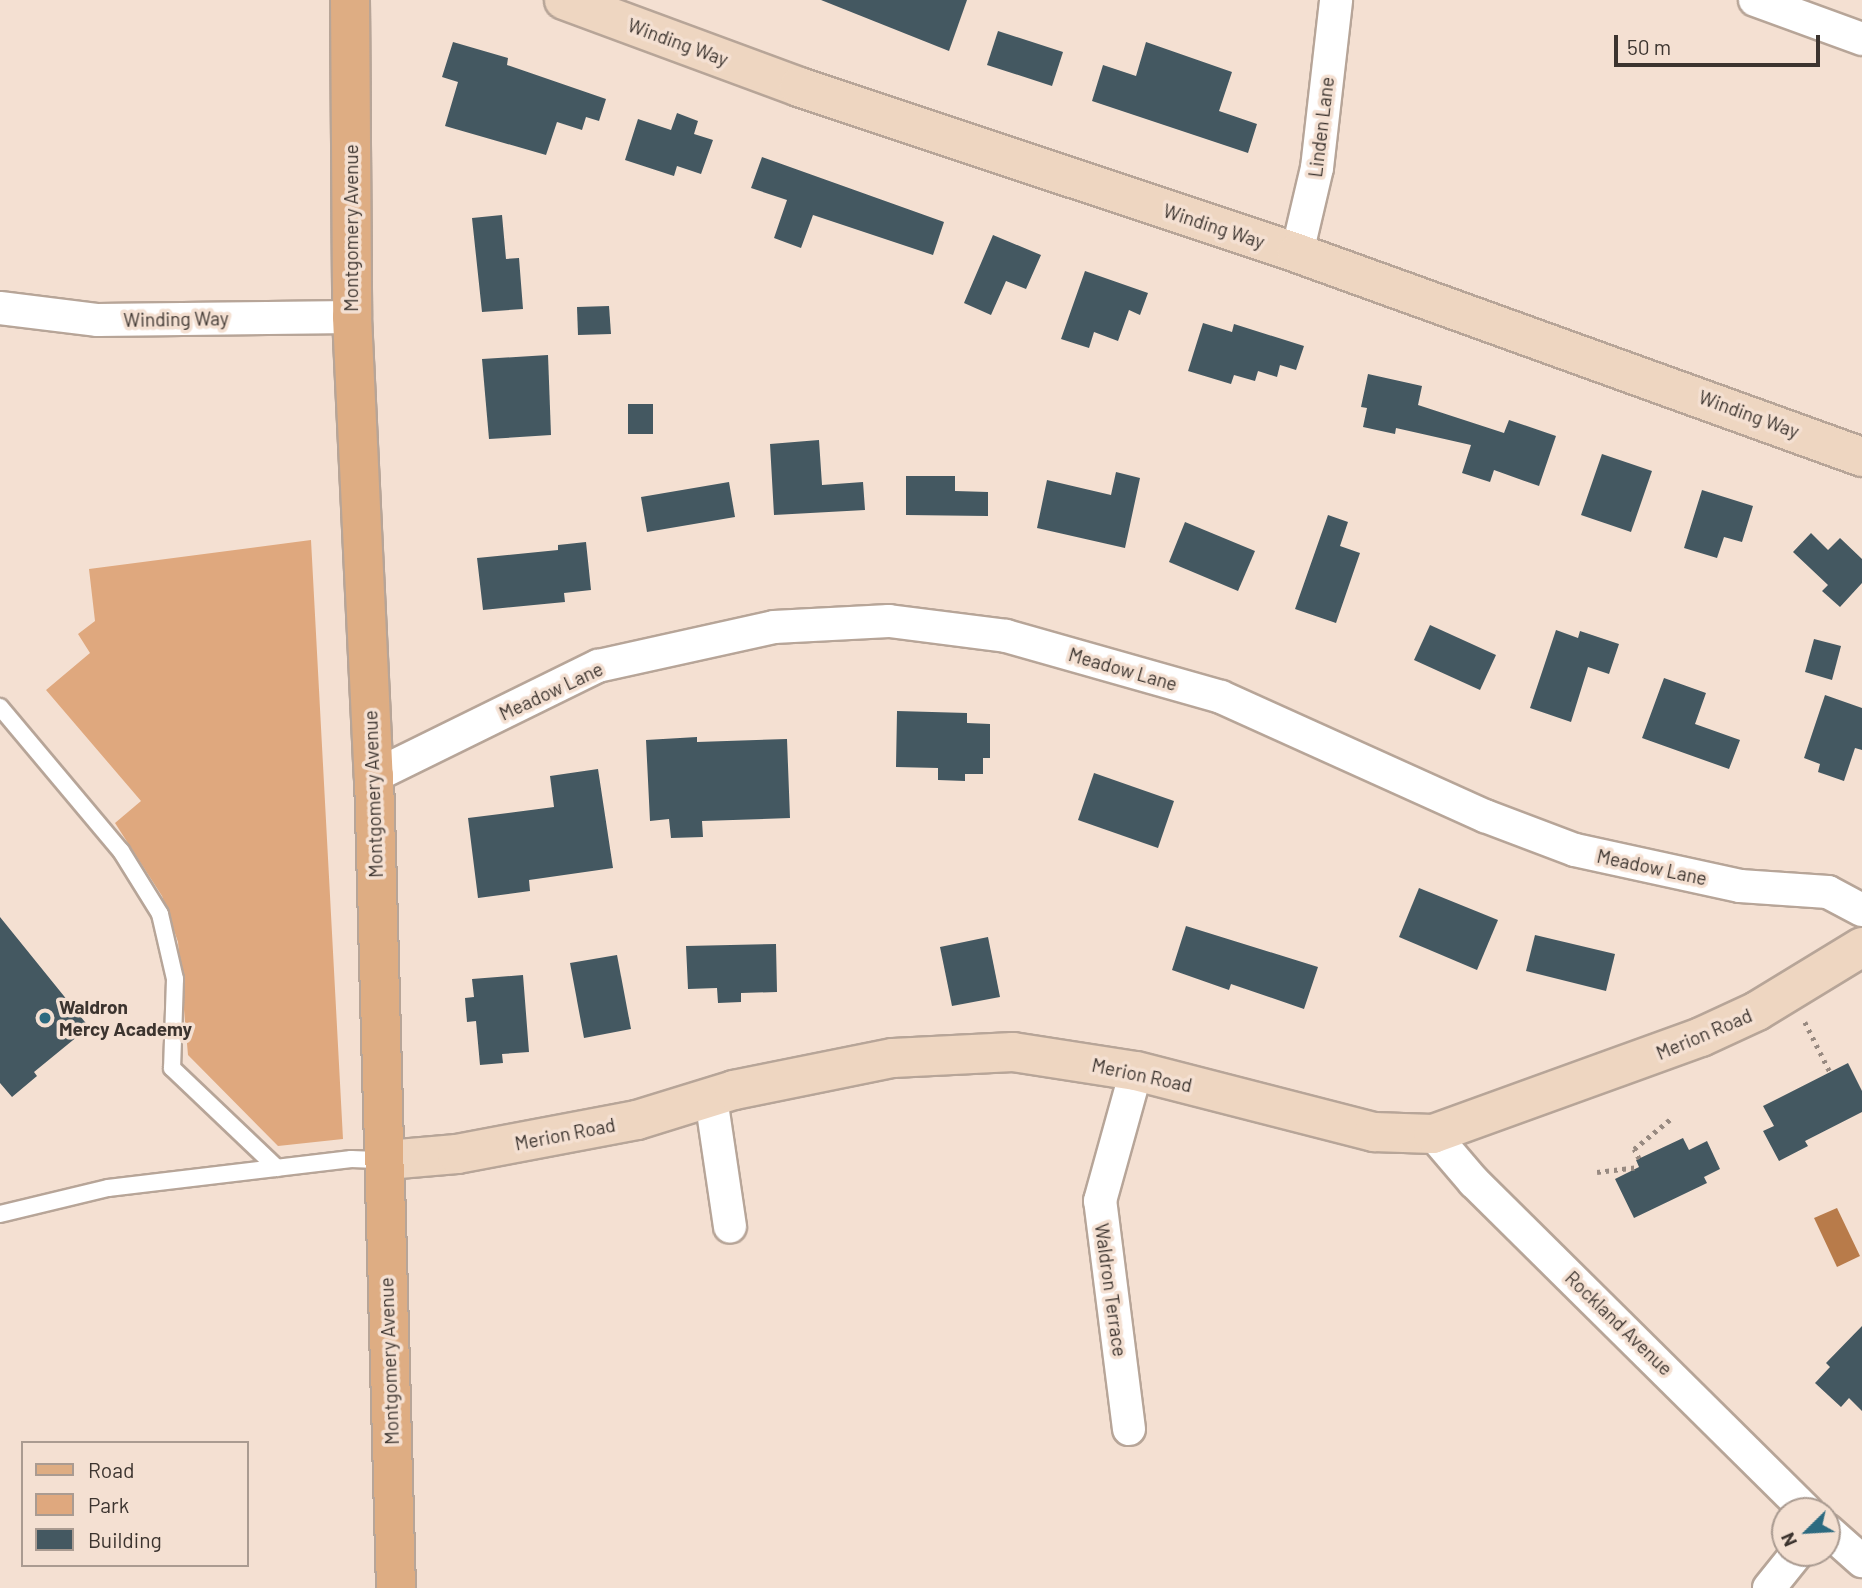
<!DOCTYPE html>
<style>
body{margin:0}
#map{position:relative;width:1862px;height:1588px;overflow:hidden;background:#f4e0d2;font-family:Barlow,sans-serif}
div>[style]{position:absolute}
.green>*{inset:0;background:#dfa87e}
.water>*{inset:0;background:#b87b4a}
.building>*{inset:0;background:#445861}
.path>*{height:4.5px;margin-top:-2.25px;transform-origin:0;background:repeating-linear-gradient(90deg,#988a81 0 3.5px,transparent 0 8.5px)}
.roads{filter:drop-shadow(2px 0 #b7a598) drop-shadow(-2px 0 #b7a598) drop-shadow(0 2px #b7a598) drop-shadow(0 -2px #b7a598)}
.lane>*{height:16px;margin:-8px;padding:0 8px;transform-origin:8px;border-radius:8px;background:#fff}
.street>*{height:32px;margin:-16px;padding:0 16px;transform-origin:16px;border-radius:16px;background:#fff}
.secondary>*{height:38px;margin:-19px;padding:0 19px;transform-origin:19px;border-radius:19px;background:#eed6c1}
.primary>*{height:38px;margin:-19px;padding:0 19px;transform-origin:19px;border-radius:19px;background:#dead83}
.dots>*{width:19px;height:19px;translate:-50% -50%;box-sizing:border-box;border:4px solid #f4e0d2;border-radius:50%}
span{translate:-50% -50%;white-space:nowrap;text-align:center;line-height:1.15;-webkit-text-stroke:7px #f4e0d2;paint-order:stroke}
.street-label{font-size:19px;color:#3c342f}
.poi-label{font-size:19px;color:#3c342f;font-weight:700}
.left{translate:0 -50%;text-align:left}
.legend{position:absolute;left:21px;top:1441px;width:228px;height:126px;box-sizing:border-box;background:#f4e0d2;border:2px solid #aa9b91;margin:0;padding:9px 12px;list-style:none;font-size:21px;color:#3c342f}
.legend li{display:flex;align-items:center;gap:14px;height:35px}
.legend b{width:35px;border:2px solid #aa9b91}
.north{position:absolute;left:1771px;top:1497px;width:70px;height:70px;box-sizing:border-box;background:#f4e0d2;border:2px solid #aa9b91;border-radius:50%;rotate:246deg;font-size:19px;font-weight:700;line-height:28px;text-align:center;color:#3c342f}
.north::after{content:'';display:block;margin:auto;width:24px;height:32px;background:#2c6a80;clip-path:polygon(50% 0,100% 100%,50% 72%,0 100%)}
.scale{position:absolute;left:1614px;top:35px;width:206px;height:32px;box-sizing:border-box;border:4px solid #3c342f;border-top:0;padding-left:9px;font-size:21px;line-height:24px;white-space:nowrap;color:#3c342f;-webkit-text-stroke:5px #f4e0d2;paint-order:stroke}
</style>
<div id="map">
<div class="green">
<div style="clip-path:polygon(311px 540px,343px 1139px,278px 1146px,188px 1055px,178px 942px,162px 896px,115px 823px,141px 801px,46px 690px,90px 653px,78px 634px,95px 621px,89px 569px)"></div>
</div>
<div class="water">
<div style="clip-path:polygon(1837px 1208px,1860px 1256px,1837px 1267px,1814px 1218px)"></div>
</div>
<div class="building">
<div style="clip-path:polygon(821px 0,967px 0,949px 51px)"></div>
<div style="clip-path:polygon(998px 31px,1063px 52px,1052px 86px,987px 65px)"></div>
<div style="clip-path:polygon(453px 42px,508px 58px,507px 65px,606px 99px,599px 121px,586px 117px,582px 130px,557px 122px,546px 155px,445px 126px,458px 82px,442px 77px)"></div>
<div style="clip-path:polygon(1146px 42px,1232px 72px,1219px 111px,1257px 124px,1248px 153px,1092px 101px,1103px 65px,1136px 76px)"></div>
<div style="clip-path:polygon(677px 113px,698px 121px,694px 134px,713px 140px,701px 174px,677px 166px,674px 176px,625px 160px,638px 119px,671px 130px)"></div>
<div style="clip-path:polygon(762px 157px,944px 222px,933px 255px,813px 215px,801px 248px,774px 238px,787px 200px,751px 188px)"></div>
<div style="clip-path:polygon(502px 215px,506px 259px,519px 258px,523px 309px,482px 312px,472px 218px)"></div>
<div style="clip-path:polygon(993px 235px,1041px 255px,1026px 289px,1006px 281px,991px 315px,964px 303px)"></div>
<div style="clip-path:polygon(1085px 271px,1148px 293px,1140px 315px,1129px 310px,1118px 341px,1094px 332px,1089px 348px,1061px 339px)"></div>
<div style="clip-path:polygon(609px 306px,611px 334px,578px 335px,577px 307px)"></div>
<div style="clip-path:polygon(1203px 323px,1232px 332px,1234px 324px,1304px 346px,1296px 370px,1280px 365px,1277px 377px,1258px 371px,1255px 381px,1234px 375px,1231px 384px,1188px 371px)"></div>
<div style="clip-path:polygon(548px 355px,551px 435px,489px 439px,482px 359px)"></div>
<div style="clip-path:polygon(1368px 374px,1422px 386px,1418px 405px,1504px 433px,1509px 420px,1556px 436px,1539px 486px,1494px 470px,1490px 482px,1462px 473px,1471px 445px,1396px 428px,1395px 434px,1363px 427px,1367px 408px,1361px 407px)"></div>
<div style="clip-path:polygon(628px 404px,653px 404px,653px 434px,628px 434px)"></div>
<div style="clip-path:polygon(819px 440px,822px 485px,863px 482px,865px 510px,774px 515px,770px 444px)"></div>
<div style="clip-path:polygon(1602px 454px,1652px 471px,1631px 532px,1581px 515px)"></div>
<div style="clip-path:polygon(1116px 472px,1140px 478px,1125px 548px,1037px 528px,1047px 480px,1111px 495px)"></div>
<div style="clip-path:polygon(906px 476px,955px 476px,955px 491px,988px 492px,988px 516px,906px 515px)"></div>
<div style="clip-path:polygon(729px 482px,735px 517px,647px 532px,641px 497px)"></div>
<div style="clip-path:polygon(1702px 490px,1753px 506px,1742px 542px,1724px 537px,1717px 558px,1684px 548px)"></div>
<div style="clip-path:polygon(1328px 515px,1348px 522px,1340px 546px,1360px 553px,1336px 623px,1295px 609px)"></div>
<div style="clip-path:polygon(1185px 522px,1255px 551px,1238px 591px,1169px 562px)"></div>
<div style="clip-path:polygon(1811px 533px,1828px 550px,1840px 538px,1862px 559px,1862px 583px,1840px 607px,1822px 591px,1828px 585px,1793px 552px)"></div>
<div style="clip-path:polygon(586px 542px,591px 590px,564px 593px,565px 602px,483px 610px,477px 558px,558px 550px,558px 545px)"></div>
<div style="clip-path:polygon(1430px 625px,1496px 655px,1480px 690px,1414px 660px)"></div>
<div style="clip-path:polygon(1556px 630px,1578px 638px,1580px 631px,1619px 644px,1609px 674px,1588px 667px,1571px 722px,1530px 708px)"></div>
<div style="clip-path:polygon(1814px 639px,1841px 646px,1832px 680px,1805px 672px)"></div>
<div style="clip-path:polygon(1664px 678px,1706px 693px,1695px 724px,1740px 740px,1729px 769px,1642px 738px)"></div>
<div style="clip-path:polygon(1825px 695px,1862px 708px,1862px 750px,1855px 748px,1844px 781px,1818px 772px,1820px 764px,1804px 758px)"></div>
<div style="clip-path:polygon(897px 711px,967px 713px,967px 723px,990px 724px,990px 758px,983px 758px,983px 774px,965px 774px,965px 781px,938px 780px,938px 768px,896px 767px)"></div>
<div style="clip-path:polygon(697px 737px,697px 742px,787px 739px,790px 818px,702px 821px,703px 837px,671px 838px,669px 819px,650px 821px,646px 740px)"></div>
<div style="clip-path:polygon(598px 769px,613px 868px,529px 880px,530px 891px,478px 898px,468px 818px,554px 807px,550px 776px)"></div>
<div style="clip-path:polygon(1094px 773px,1174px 801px,1158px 848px,1078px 820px)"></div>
<div style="clip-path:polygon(1419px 888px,1498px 920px,1477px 970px,1399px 937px)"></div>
<div style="clip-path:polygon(0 917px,89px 1027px,34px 1072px,37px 1076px,12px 1097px,0 1083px)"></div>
<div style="clip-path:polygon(1186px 926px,1318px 967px,1304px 1009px,1231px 984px,1229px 990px,1172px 970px)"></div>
<div style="clip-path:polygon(1535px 935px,1615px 954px,1606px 991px,1526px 971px)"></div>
<div style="clip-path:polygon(988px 937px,1000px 997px,952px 1006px,940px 947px)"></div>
<div style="clip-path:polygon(776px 944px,777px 992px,741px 993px,741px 1002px,718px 1003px,717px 988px,688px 989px,686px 946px)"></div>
<div style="clip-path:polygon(617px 955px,631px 1029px,584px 1038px,570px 963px)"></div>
<div style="clip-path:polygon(523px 975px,529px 1052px,502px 1054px,503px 1063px,480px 1065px,476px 1021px,467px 1022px,465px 998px,474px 997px,472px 979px)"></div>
<div style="clip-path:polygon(1848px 1063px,1862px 1091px,1862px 1112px,1805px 1141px,1808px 1146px,1779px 1161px,1763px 1131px,1774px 1126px,1763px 1106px)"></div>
<div style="clip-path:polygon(1683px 1138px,1689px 1150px,1707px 1141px,1720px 1169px,1704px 1177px,1707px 1183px,1634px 1218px,1615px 1179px,1639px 1167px,1636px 1160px)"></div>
<div style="clip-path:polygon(1862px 1326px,1862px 1411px,1849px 1398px,1841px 1407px,1815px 1383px,1830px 1367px,1826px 1363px)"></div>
</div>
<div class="path">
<div style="left:1805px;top:1022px;width:56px;rotate:63.4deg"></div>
<div style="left:1639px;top:1159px;width:11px;rotate:-117deg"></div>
<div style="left:1634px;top:1149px;width:50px;rotate:-39.4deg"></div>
<div style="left:1597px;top:1172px;width:42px;rotate:-6.8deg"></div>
</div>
<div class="roads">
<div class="lane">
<div style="left:0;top:707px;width:188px;rotate:50deg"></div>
<div style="left:121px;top:851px;width:74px;rotate:58.2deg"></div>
<div style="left:160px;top:914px;width:67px;rotate:77deg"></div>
<div style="left:175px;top:979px;width:89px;rotate:91.9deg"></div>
<div style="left:172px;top:1068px;width:145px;rotate:43.6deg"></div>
<div style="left:0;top:1214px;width:111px;rotate:-13.5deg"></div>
<div style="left:108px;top:1188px;width:245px;rotate:-6.8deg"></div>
<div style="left:351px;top:1159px;width:33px;rotate:2deg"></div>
</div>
<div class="street">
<div style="left:1755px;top:0;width:114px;rotate:20deg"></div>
<div style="left:1297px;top:253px;width:87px;rotate:-76.8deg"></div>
<div style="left:1317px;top:168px;width:169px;rotate:-83.5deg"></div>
<div style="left:0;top:308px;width:99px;rotate:7deg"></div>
<div style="left:98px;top:320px;width:254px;rotate:-0.7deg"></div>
<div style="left:374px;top:776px;width:250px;rotate:-26.2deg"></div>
<div style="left:598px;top:666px;width:180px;rotate:-12.5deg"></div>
<div style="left:774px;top:627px;width:115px;rotate:-3deg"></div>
<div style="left:889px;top:621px;width:118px;rotate:7.3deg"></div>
<div style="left:1006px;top:636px;width:223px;rotate:15.8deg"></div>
<div style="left:1221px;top:697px;width:290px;rotate:24.3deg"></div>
<div style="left:1485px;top:816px;width:96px;rotate:20.7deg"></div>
<div style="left:1575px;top:850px;width:169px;rotate:12.3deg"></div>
<div style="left:1740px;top:886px;width:88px;rotate:3.9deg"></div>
<div style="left:1828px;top:892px;width:38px;rotate:28deg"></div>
<div style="left:711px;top:1098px;width:130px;rotate:81.6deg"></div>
<div style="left:1433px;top:1134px;width:63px;rotate:49.5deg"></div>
<div style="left:1474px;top:1182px;width:468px;rotate:44.7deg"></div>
<div style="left:1129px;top:1429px;width:230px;rotate:-97.2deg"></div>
<div style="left:1100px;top:1201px;width:135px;rotate:-74.5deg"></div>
<div style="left:1827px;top:1530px;width:47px;rotate:41.5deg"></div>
<div style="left:1769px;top:1588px;width:45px;rotate:-51.3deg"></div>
</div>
<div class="secondary">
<div style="left:564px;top:0;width:251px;rotate:20.3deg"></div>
<div style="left:799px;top:87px;width:525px;rotate:18.43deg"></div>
<div style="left:1297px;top:253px;width:601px;rotate:19.85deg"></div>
<div style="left:387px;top:1160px;width:70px;rotate:-4.9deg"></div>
<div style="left:457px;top:1154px;width:183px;rotate:-10.7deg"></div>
<div style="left:637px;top:1120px;width:102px;rotate:-17.2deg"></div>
<div style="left:734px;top:1090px;width:162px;rotate:-11.4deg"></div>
<div style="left:893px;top:1058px;width:120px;rotate:-2.9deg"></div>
<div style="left:1013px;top:1052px;width:124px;rotate:8.8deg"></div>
<div style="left:1136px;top:1071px;width:246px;rotate:14.4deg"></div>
<div style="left:1374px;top:1132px;width:59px;rotate:1.9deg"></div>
<div style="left:1433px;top:1134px;width:285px;rotate:-19.9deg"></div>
<div style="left:1701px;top:1037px;width:62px;rotate:-24.9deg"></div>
<div style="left:1757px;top:1011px;width:123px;rotate:-31.4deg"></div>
</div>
<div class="primary">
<div style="left:350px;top:0;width:317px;rotate:89.6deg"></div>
<div style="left:352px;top:317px;width:460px;rotate:87.3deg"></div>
<div style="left:374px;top:776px;width:812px;rotate:88.45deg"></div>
</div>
</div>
<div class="dots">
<div style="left:45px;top:1018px;background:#2c6a80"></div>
</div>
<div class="street-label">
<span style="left:678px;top:42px;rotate:20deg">Winding Way</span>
<span style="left:1321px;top:127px;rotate:-83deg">Linden Lane</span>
<span style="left:1214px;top:226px;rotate:18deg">Winding Way</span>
<span style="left:351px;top:228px;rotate:-90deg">Montgomery Avenue</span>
<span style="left:176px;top:319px;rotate:-1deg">Winding Way</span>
<span style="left:1749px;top:414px;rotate:20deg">Winding Way</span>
<span style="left:1123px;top:669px;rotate:16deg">Meadow Lane</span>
<span style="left:551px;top:691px;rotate:-25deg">Meadow Lane</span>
<span style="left:373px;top:794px;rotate:-92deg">Montgomery Avenue</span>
<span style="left:1652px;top:867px;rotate:12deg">Meadow Lane</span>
<span style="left:1704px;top:1034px;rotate:-23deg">Merion Road</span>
<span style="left:1142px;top:1075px;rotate:12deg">Merion Road</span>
<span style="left:565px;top:1134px;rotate:-11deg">Merion Road</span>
<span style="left:1111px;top:1290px;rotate:82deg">Waldron Terrace</span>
<span style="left:1619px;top:1323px;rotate:44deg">Rockland Avenue</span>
<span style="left:389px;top:1361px;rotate:-92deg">Montgomery Avenue</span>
</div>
<div class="poi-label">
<span class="left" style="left:59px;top:1018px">Waldron<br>Mercy Academy</span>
</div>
<ul class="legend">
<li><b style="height:9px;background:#dead83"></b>Road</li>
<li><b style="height:19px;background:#dfa87e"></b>Park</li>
<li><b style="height:19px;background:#445861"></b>Building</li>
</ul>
<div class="north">N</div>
<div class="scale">50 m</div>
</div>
